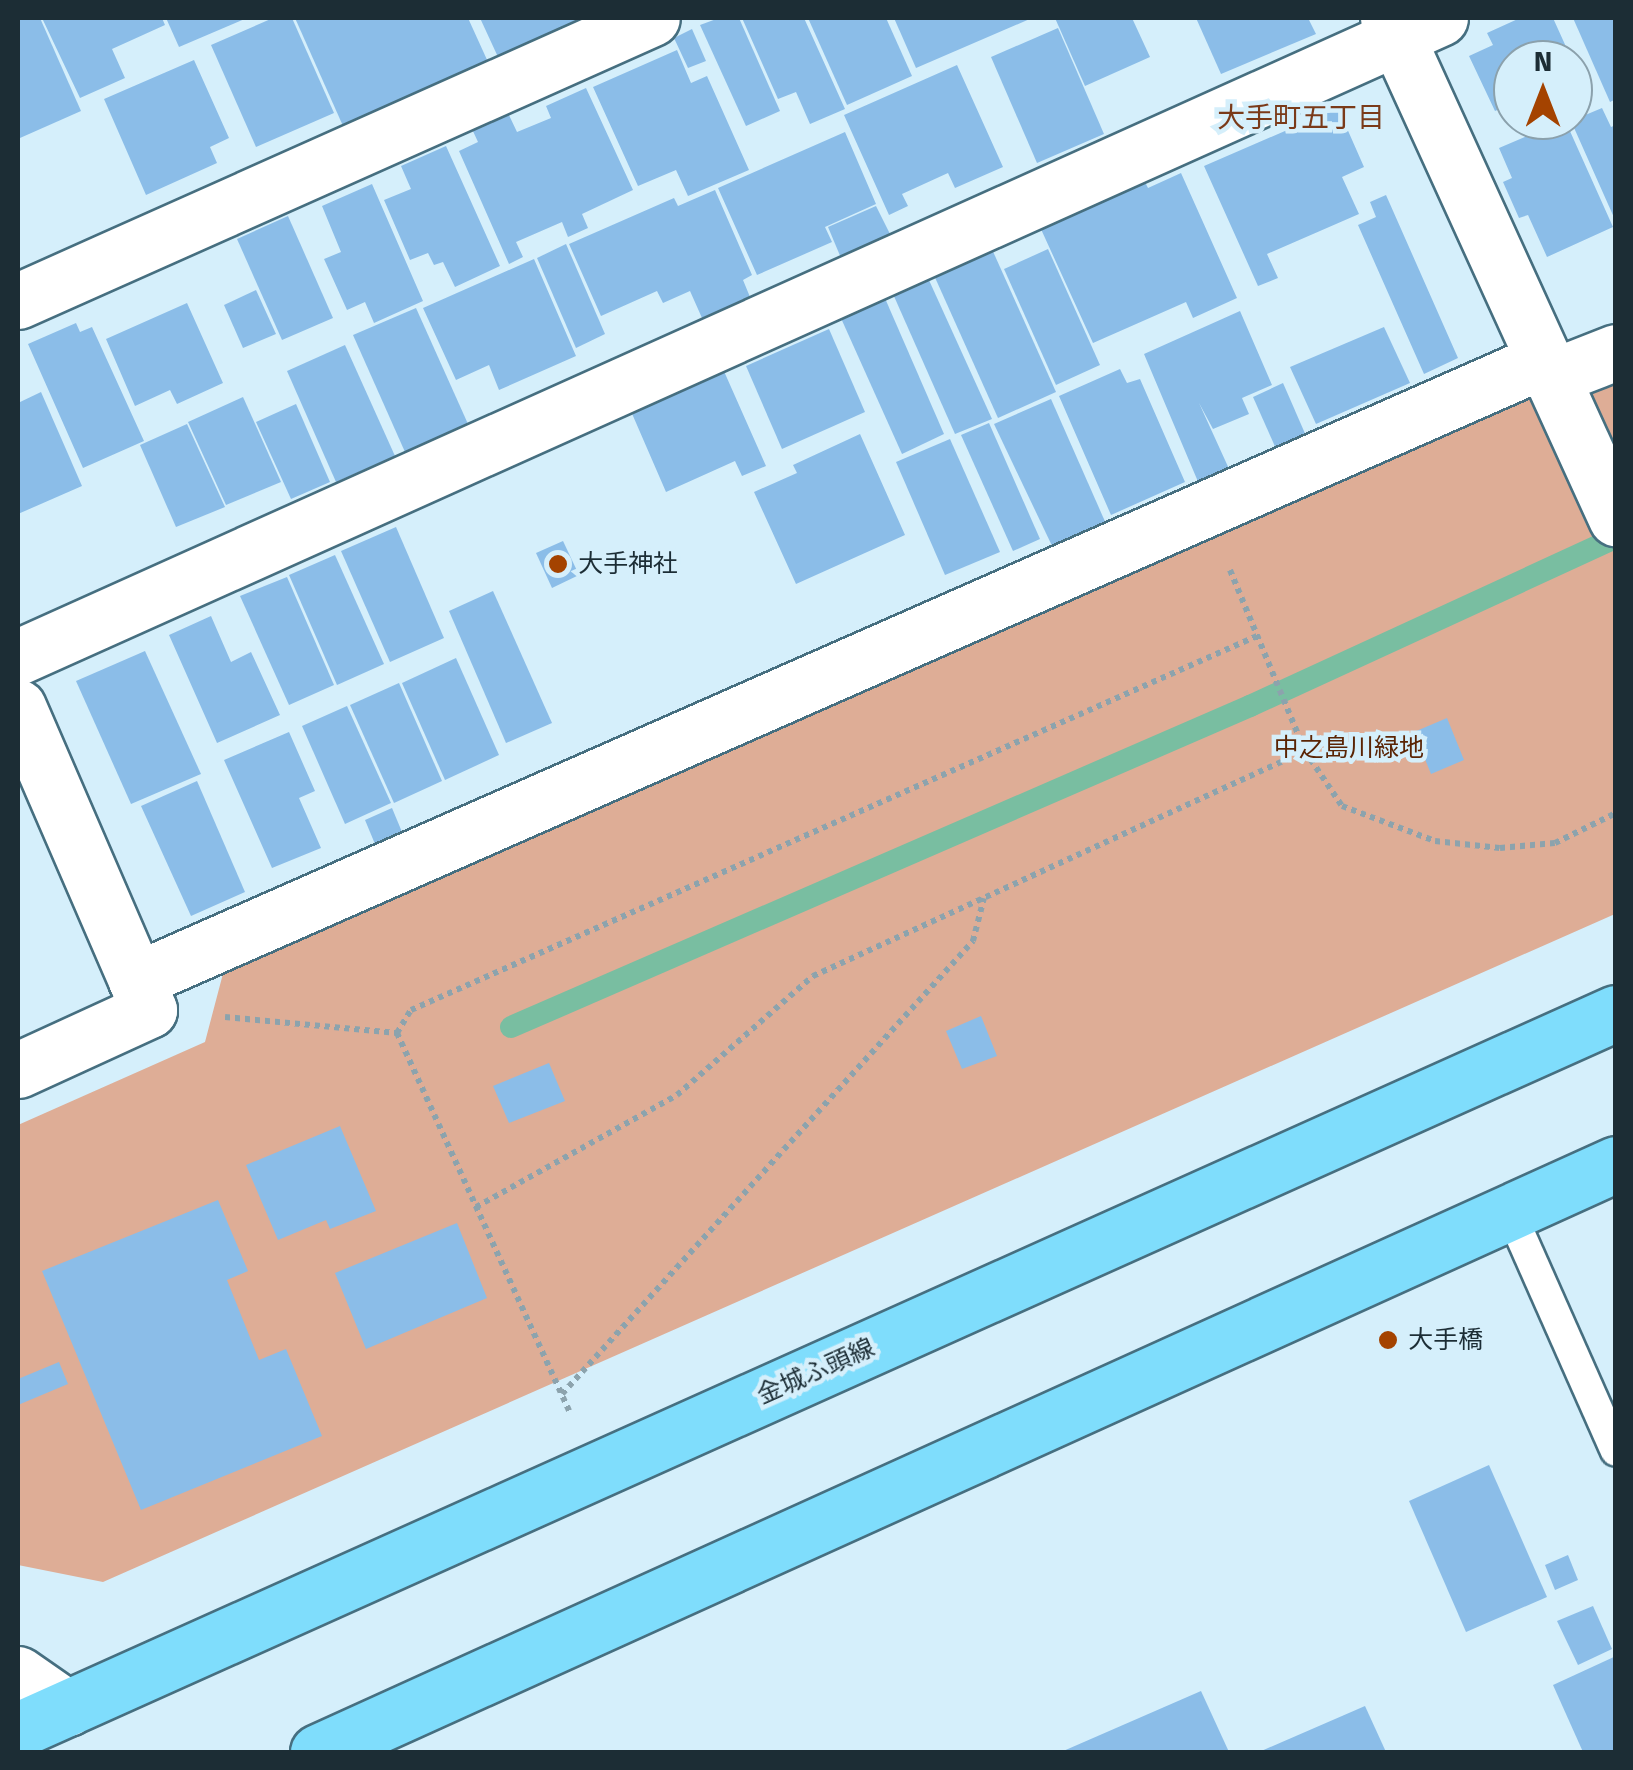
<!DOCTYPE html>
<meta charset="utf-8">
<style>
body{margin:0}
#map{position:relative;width:1633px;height:1770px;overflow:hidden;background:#d5effb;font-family:"Fira Sans","Noto Sans JP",sans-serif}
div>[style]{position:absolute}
.green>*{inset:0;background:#dead96}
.stream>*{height:22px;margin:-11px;padding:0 11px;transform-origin:11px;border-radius:11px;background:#79bea1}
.building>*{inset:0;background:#8bbde8}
.path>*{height:6px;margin-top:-3px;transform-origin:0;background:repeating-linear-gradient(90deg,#8ca3ad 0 5px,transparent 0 10px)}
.roads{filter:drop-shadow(2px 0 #466f80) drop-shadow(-2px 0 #466f80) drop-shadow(0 2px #466f80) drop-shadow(0 -2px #466f80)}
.service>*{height:30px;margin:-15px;padding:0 15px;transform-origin:15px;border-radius:15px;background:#fff}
.minor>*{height:55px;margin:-27.5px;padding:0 27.5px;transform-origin:27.5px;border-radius:27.5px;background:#fff}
.primary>*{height:55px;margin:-27.5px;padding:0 27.5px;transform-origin:27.5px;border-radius:27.5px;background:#7fddfc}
.dots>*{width:28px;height:28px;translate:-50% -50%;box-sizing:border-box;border:5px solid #d5effb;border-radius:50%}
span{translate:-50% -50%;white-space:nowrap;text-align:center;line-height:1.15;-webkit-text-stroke:9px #d5effb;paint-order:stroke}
.poi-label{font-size:25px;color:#1c2d35}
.left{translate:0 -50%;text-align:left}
.park-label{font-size:25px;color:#5a2404}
.street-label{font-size:25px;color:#1c2d35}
.neighbourhood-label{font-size:28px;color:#7a3a19}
.frame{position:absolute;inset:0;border:20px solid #1c2d35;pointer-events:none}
.north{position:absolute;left:1493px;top:40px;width:100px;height:100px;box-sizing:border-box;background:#d5effb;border:2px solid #8ba1ac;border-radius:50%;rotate:0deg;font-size:28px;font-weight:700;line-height:40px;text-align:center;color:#1c2d35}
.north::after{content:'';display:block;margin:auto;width:35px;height:45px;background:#a44300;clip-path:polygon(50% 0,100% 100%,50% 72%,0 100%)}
</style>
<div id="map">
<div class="green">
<div style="clip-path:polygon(1615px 379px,1615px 914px,103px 1582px,18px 1565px,18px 1125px,205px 1042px,225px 966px,1450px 419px)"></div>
</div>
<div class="stream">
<div style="left:511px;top:1027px;width:806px;rotate:-23.48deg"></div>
<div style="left:1250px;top:706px;width:403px;rotate:-24.7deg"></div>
</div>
<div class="building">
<div style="clip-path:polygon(18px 18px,40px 18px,81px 111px,20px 138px)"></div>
<div style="clip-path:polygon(42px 18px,162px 18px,165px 25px,112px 49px,125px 78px,80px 98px)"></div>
<div style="clip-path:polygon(166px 18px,247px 18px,179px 47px)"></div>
<div style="clip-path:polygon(273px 18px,292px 18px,334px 113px,256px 147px,211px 45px)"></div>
<div style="clip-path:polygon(295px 18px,468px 18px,488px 62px,343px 126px)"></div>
<div style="clip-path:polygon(480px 18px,589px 18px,498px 57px)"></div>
<div style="clip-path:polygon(719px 18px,739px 18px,780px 111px,746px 126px,700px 25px)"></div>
<div style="clip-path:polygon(742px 18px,804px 18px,845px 109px,810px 124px,796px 92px,778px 99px)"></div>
<div style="clip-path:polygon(808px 18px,886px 18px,912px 76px,847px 105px)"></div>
<div style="clip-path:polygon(894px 18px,1032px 18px,916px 68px)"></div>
<div style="clip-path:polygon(1055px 18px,1132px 18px,1150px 57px,1085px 86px)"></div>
<div style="clip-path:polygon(1196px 18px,1308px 18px,1316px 34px,1221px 74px)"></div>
<div style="clip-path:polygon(1520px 18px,1553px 18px,1572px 60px,1513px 60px,1513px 103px,1495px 111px,1469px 56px,1493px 45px,1487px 33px)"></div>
<div style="clip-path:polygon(1573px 18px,1616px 18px,1616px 99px,1610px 102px)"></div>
<div style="clip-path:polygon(1058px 28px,1104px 134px,1037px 163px,991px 57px)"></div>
<div style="clip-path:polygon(692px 29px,706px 61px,688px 68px,674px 38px)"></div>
<div style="clip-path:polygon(677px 50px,691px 83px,707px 76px,749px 170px,688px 196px,676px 170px,638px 186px,593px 87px)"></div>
<div style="clip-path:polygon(194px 60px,229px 138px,210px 147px,217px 163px,146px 195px,104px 99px)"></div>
<div style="clip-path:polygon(957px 65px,1003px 167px,955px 188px,948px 173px,902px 194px,908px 206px,889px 215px,844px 115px)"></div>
<div style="clip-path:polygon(586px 88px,633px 190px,582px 214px,588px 228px,568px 237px,562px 222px,516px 242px,523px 257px,509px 264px,459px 151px,478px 142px,472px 129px,508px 113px,517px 132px,551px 118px,546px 106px)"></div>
<div style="clip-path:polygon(1338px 108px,1364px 167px,1342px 177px,1359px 214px,1267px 254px,1278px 278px,1258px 286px,1204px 166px)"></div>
<div style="clip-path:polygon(1602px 108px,1611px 127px,1616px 125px,1616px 222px,1571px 121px)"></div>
<div style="clip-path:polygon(1565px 120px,1613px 227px,1547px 257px,1528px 215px,1519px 218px,1503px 182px,1512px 178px,1499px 148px)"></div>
<div style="clip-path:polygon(845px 132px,876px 204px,825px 227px,832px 242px,757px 275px,718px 188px)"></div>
<div style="clip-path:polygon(446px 146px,500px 266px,455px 287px,443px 262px,434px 265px,428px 253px,410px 260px,384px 200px,411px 189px,401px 166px)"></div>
<div style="clip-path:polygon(1181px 173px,1237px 298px,1193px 318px,1186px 302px,1093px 343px,1040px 227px,1144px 180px,1148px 188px)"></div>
<div style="clip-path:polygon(372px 184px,423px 301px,374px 323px,365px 302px,347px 310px,324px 259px,341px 252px,322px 206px)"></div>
<div style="clip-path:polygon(715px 190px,752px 275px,743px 280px,750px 297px,702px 318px,690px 291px,663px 303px,657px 291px,601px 316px,569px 244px,674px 198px,678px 206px)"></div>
<div style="clip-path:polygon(1386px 195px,1458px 358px,1424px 374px,1358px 225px,1376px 217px,1370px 202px)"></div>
<div style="clip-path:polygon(876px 206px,891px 236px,841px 258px,828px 227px)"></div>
<div style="clip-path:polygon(288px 216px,333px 318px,282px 340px,237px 239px)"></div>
<div style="clip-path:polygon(566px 244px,605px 334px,576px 348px,537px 258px)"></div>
<div style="clip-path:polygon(991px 247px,1056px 392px,998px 418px,933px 273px)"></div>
<div style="clip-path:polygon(1048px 249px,1100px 365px,1056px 385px,1004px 269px)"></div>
<div style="clip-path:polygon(534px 259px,576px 356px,499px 390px,489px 365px,456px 380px,423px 308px)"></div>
<div style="clip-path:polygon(928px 278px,992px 419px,955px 434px,893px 294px)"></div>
<div style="clip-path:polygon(256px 290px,276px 334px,243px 348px,224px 305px)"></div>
<div style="clip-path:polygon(884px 296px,944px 434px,902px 454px,840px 316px)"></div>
<div style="clip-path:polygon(187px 303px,223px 383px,177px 404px,170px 390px,135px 406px,106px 339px)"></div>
<div style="clip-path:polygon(416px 308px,468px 424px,405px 452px,353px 335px)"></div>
<div style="clip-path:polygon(1240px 311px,1272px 385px,1242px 398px,1249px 414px,1213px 429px,1199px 403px,1230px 471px,1199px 484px,1144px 354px)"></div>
<div style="clip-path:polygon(76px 323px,80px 332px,92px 327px,144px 441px,83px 468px,28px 344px)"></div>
<div style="clip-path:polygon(1384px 327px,1410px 383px,1316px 424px,1290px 367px)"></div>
<div style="clip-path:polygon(829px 329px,865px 412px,782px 449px,746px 366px)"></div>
<div style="clip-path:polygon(345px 345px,395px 456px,336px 482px,287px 371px)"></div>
<div style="clip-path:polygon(723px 369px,766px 466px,742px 476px,735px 461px,666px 492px,630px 409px)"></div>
<div style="clip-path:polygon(1120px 369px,1127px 383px,1140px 379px,1185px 482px,1111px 515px,1059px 396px)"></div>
<div style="clip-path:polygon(1283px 383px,1307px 438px,1277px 451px,1253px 397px)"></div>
<div style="clip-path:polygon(41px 392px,82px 486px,18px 514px,18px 403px)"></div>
<div style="clip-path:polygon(243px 397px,281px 482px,226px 505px,188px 422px)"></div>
<div style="clip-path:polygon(1051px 399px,1107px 526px,1054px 550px,994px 424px)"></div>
<div style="clip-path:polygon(296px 404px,330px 482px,291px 499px,256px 422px)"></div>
<div style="clip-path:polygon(989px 423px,1040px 539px,1013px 551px,961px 435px)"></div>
<div style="clip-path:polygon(187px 424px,225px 507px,176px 527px,140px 445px)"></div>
<div style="clip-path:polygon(860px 434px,905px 535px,796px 584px,754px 492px,797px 473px,793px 465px)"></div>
<div style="clip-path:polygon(950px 439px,1000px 552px,945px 575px,896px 462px)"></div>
<div style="clip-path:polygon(396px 527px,444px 638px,390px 662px,341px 551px)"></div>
<div style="clip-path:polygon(563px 541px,579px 575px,552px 588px,536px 553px)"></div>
<div style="clip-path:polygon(335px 555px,384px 664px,337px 685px,289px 575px)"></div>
<div style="clip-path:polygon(287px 577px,334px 685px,289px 705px,240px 596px)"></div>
<div style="clip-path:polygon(493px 591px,552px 723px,506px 743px,449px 611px)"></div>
<div style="clip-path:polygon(211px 616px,231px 662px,251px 652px,280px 715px,217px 743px,169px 635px)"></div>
<div style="clip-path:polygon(145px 651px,201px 774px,131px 804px,76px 681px)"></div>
<div style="clip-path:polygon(456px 658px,499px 755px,445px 780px,402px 683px)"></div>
<div style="clip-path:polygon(399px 683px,442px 781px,394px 803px,350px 705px)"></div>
<div style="clip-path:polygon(347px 706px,391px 803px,345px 824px,302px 726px)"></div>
<div style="clip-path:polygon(1447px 718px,1464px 760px,1431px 774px,1414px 732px)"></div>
<div style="clip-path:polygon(289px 732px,315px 791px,299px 798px,321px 848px,272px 868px,224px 760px)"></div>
<div style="clip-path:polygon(197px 781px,245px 892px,191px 916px,141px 806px)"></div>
<div style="clip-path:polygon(392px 808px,402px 832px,375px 844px,365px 820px)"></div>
<div style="clip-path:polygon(981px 1016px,997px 1056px,962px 1069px,946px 1031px)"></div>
<div style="clip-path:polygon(549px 1063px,565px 1101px,509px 1123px,493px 1086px)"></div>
<div style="clip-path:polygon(340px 1126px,376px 1211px,330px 1229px,326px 1220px,278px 1240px,246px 1165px)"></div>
<div style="clip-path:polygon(218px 1200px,248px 1271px,227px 1280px,259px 1360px,286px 1349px,322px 1436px,141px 1510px,42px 1271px)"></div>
<div style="clip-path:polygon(457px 1223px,487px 1298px,366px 1349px,335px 1273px)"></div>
<div style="clip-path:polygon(59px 1362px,68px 1384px,18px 1405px,18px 1379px)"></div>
<div style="clip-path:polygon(1489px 1465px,1547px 1597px,1466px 1632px,1409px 1501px)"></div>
<div style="clip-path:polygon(1568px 1555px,1578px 1580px,1555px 1590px,1545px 1565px)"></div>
<div style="clip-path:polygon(1593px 1606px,1612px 1649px,1578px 1665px,1557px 1621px)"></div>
<div style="clip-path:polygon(1616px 1656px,1616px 1752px,1583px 1752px,1553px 1685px)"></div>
<div style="clip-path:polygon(1201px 1691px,1229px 1752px,1061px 1752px)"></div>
<div style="clip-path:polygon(1365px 1706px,1386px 1752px,1259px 1752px)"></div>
</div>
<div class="path">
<div style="left:1230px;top:570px;width:196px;rotate:67.5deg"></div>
<div style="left:1305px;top:751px;width:66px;rotate:56.1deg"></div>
<div style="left:1342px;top:806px;width:99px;rotate:20.6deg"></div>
<div style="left:1435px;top:841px;width:65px;rotate:6.1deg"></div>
<div style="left:1500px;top:848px;width:55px;rotate:-5.2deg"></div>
<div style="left:1555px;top:843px;width:68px;rotate:-26.2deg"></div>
<div style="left:225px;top:1017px;width:173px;rotate:5.3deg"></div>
<div style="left:397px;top:1033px;width:415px;rotate:65.5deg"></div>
<div style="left:397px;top:1033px;width:27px;rotate:-59deg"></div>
<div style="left:411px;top:1010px;width:925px;rotate:-23.85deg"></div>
<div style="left:476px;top:1207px;width:230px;rotate:-29.1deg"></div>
<div style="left:677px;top:1095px;width:181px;rotate:-41.2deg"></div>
<div style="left:813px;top:976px;width:541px;rotate:-24.58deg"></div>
<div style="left:562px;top:1394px;width:612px;rotate:-47.78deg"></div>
<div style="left:973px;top:941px;width:44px;rotate:-75.7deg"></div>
</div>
<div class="roads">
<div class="service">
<div style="left:1510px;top:1212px;width:261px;rotate:66.1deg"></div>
</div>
<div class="minor">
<div style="left:1388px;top:18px;width:550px;rotate:65.49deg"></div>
<div style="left:18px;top:301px;width:694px;rotate:-24.05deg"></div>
<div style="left:1552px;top:377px;width:69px;rotate:-21.3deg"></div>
<div style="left:18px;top:657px;width:1559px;rotate:-24.2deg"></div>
<div style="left:18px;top:707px;width:330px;rotate:66.6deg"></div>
<div style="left:149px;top:1010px;width:144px;rotate:155.4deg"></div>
<div style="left:136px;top:980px;width:1538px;rotate:-23.77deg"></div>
<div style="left:18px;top:1674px;width:60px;rotate:34.8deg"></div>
</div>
<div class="primary">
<div style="left:18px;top:1730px;width:1751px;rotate:-24.17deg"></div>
<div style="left:318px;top:1752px;width:1425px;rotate:-24.37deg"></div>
</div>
</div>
<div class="dots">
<div style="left:558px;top:564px;background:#a44300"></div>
<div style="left:1388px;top:1340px;background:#a44300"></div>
</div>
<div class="poi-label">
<span class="left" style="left:578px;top:564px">大手神社</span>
<span class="left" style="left:1408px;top:1340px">大手橋</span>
</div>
<div class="park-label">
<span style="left:1349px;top:748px">中之島川緑地</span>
</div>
<div class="street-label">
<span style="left:816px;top:1372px;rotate:-24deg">金城ふ頭線</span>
</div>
<div class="neighbourhood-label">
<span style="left:1301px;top:118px">大手町五丁目</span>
</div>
<div class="frame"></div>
<div class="north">N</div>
</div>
